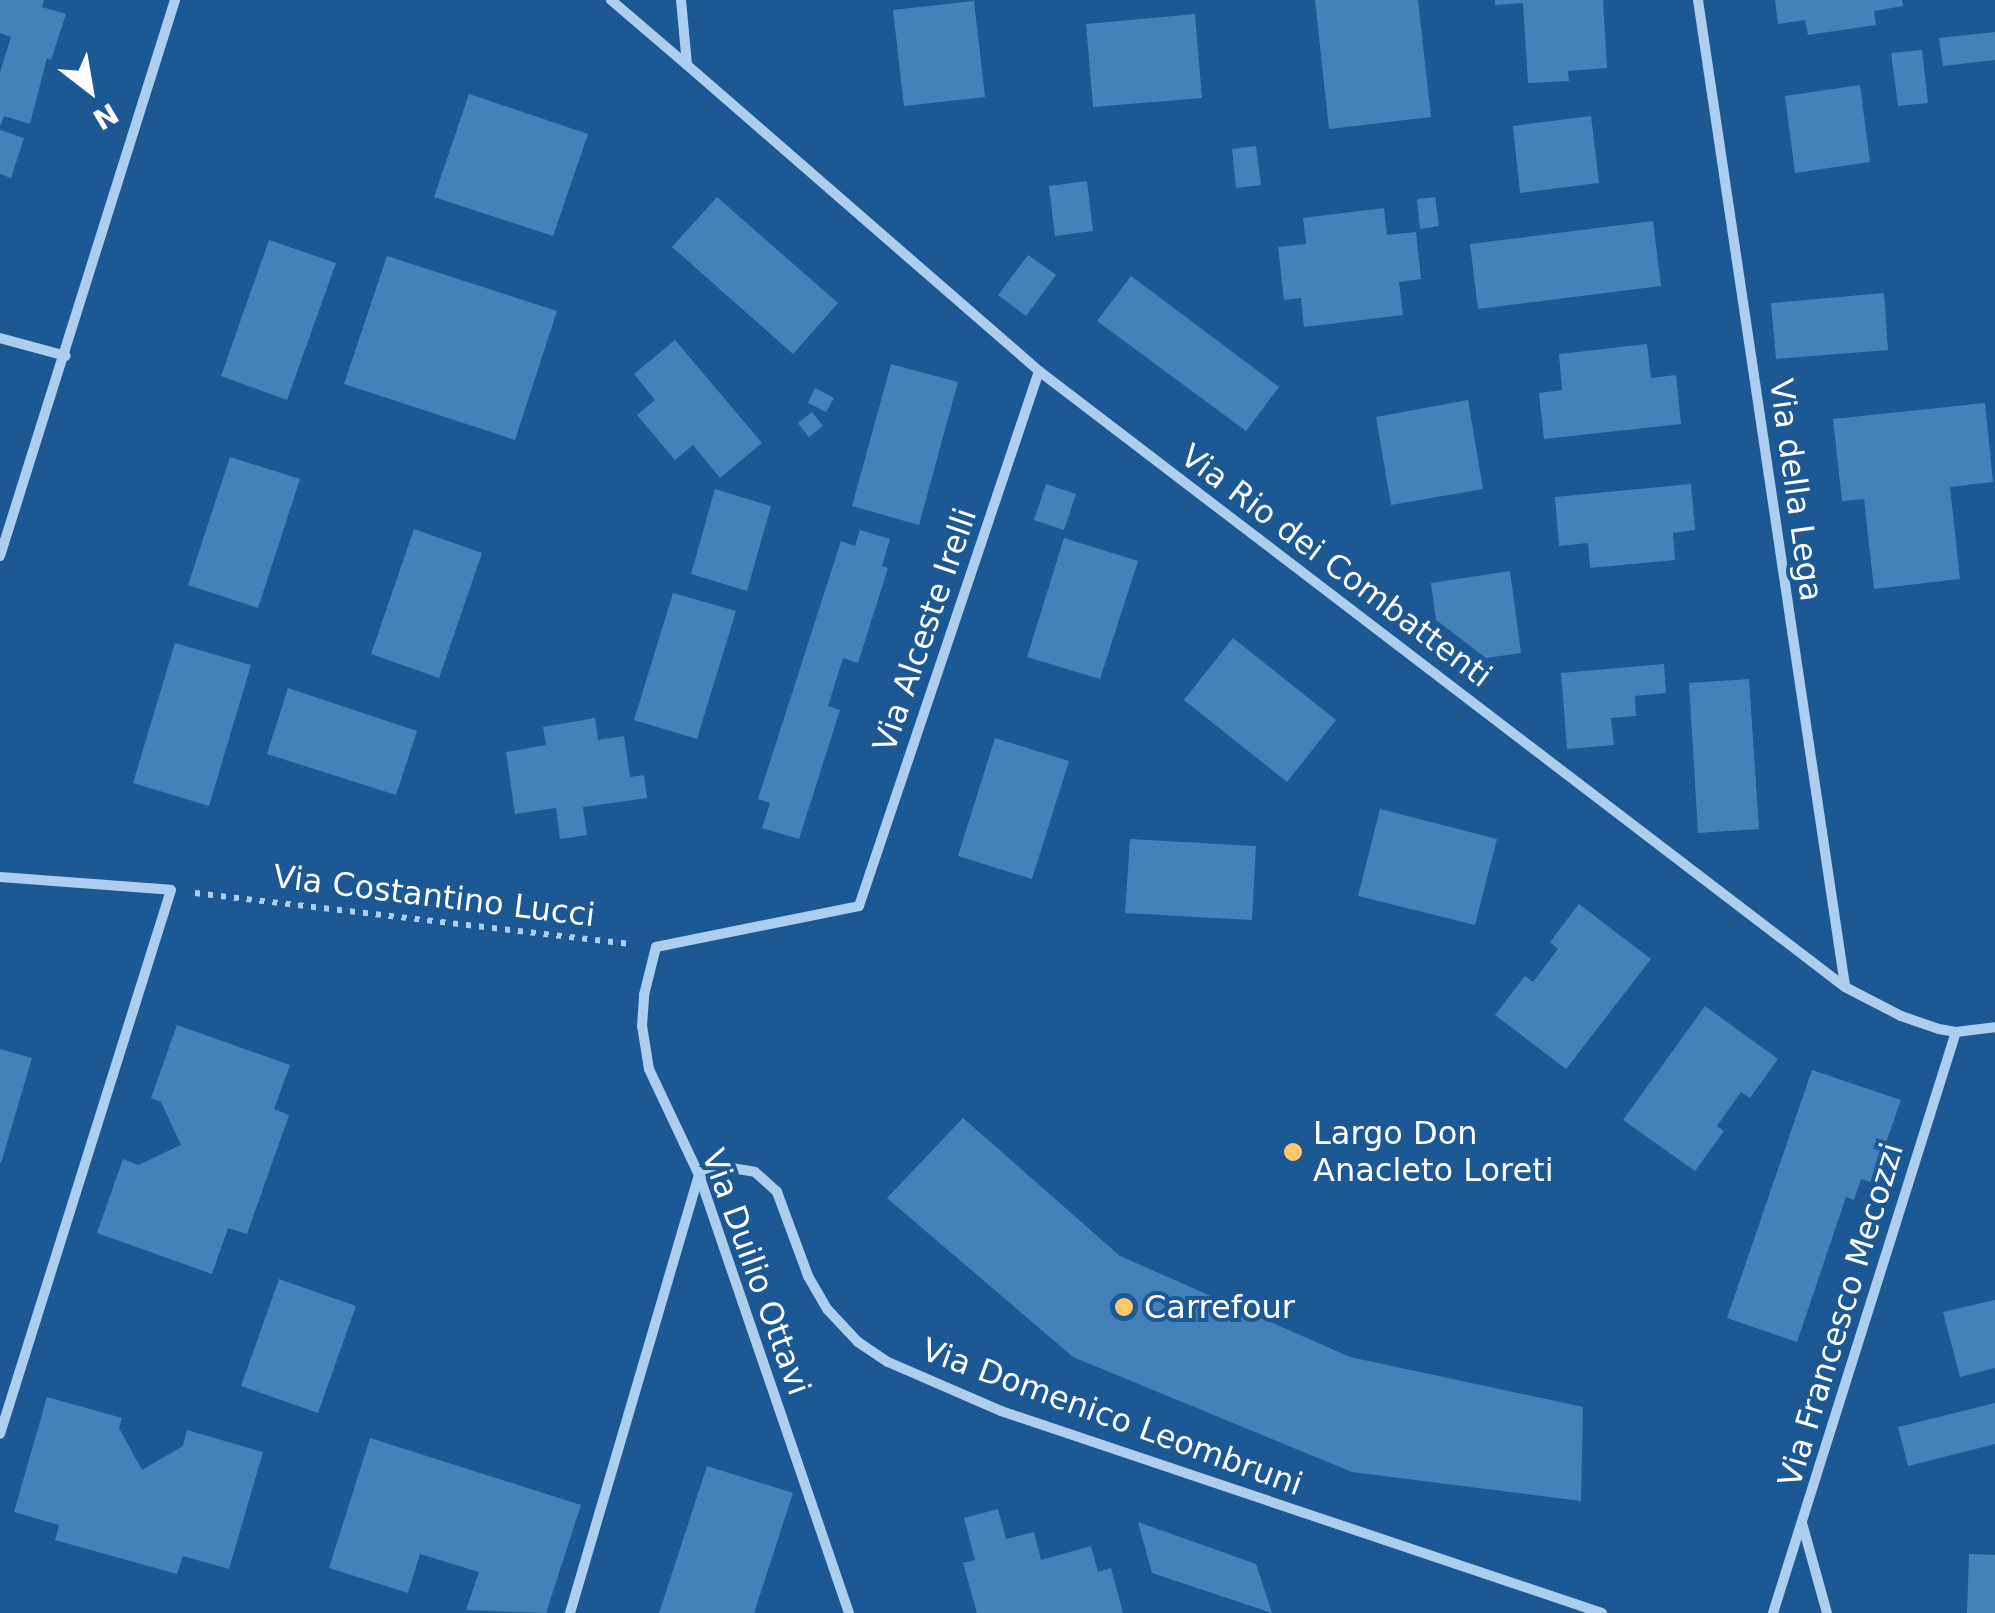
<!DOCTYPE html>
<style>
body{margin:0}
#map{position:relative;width:1995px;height:1613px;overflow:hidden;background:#1c5893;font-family:"DejaVu Sans",sans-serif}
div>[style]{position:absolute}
.building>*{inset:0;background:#4481ba}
.path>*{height:6px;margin-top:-3px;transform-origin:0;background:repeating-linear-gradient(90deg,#adcfef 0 5px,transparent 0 13px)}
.minor>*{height:10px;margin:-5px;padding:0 5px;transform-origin:5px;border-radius:5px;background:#adcfef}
.dots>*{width:28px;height:28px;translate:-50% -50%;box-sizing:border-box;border:5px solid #1c5893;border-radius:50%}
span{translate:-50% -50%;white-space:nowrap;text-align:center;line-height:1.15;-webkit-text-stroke:8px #1c5893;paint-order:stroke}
.street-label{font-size:32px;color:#fff}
.poi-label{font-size:32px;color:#fff}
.left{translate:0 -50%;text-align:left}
.north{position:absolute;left:40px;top:40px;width:100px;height:100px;-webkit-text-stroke:8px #1c5893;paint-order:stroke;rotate:149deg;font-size:28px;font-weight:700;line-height:40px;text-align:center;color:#fff}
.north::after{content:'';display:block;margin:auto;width:35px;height:45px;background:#fff;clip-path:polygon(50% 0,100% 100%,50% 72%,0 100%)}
</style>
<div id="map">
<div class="building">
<div style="clip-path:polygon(0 0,44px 0,42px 7px,66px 14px,51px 60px,47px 58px,30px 124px,4px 116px,0 126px,0 72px,11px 37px,0 33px)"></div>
<div style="clip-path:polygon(1315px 0,1418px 0,1431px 117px,1329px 129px)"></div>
<div style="clip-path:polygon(1495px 0,1603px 0,1607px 68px,1568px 71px,1569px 81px,1528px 83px,1523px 3px,1495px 5px)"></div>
<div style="clip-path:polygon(1775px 0,1902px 0,1903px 6px,1874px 11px,1876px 25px,1808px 35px,1805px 20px,1778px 24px)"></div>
<div style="clip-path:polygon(974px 1px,985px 97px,904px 106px,893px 10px)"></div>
<div style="clip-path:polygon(1195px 14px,1202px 98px,1093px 107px,1086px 24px)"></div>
<div style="clip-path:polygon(1995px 32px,1995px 60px,1943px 66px,1939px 38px)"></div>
<div style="clip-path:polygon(1922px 50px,1928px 103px,1898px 106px,1891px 53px)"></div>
<div style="clip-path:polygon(1860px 85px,1870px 162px,1795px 173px,1785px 96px)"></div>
<div style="clip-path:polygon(469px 94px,588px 134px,553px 236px,434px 197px)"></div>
<div style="clip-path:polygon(1591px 116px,1599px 183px,1520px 193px,1513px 126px)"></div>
<div style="clip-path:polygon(0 130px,24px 138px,11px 178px,0 174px)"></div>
<div style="clip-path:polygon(1256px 146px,1261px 185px,1236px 188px,1232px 149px)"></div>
<div style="clip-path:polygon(1087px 181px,1093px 231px,1055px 236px,1049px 186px)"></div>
<div style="clip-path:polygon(717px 197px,838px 303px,793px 354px,672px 247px)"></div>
<div style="clip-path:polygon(1435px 197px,1439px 226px,1420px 229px,1417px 199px)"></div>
<div style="clip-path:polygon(1384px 208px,1387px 235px,1416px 232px,1421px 279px,1399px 282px,1403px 315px,1304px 327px,1301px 298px,1284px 300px,1278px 247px,1306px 244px,1303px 218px)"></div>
<div style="clip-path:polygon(1653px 221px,1661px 286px,1478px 309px,1470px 244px)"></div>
<div style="clip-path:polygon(269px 240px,336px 263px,287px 400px,221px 376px)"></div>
<div style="clip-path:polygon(1028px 255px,1056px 275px,1026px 316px,998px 295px)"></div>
<div style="clip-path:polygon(387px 256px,557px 311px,515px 440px,344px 384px)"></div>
<div style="clip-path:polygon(1131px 276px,1279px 387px,1246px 431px,1097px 321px)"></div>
<div style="clip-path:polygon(1884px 293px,1888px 350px,1776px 359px,1771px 303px)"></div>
<div style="clip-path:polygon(675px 340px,762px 443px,720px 478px,693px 445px,675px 460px,637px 415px,655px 400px,634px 374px)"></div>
<div style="clip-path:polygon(1647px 344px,1651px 378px,1676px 375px,1681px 424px,1544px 439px,1539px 393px,1562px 390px,1559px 354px)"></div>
<div style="clip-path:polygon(891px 364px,958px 382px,919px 525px,852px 506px)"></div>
<div style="clip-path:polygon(815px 388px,834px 398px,826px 412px,808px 403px)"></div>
<div style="clip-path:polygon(1468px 400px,1483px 489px,1391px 505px,1376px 417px)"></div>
<div style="clip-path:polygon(1985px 403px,1993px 482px,1950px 487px,1960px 579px,1874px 589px,1864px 499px,1842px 501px,1833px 419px)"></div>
<div style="clip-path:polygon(812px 412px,823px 426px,809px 437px,798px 423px)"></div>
<div style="clip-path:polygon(230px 457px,300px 479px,258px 608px,188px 585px)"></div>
<div style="clip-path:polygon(1046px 484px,1076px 494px,1064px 530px,1034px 520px)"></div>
<div style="clip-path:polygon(1691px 484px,1695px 530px,1673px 533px,1675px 560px,1590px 568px,1588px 543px,1559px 546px,1555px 497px)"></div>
<div style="clip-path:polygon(715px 489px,771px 506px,747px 591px,691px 574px)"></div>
<div style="clip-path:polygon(414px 529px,482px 553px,439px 678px,371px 654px)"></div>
<div style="clip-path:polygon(860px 530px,890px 539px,882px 566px,888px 568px,858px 663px,843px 658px,828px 706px,840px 710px,799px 839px,762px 828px,770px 803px,758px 799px,841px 541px,855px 546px)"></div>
<div style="clip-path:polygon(1064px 538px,1138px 561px,1100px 679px,1027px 657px)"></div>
<div style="clip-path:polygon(1510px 571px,1521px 653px,1486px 658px,1436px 620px,1431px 583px)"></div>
<div style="clip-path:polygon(673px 593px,736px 611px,697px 739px,634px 720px)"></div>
<div style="clip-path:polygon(1233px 638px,1336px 720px,1287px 782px,1184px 700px)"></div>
<div style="clip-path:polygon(175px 643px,251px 665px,209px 806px,133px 783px)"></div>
<div style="clip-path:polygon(1664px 664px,1666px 693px,1635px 696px,1636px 716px,1611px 718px,1614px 745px,1567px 749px,1561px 673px)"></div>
<div style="clip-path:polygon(1749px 679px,1759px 829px,1698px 833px,1689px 683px)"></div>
<div style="clip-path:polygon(288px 688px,417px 731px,396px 795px,267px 754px)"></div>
<div style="clip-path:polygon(595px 718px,598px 740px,624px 736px,630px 777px,644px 775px,647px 798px,583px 807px,587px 835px,560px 839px,556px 808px,515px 814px,506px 752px,546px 745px,543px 727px)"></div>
<div style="clip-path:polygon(995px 738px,1069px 761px,1032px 879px,958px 856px)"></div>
<div style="clip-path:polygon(1380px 809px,1497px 839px,1475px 925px,1358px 896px)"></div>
<div style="clip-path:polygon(1130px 839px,1256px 846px,1252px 920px,1125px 913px)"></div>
<div style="clip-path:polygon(1579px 904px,1651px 959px,1566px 1069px,1495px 1015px,1525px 976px,1533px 982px,1558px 949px,1550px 942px)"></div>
<div style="clip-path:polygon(1705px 1006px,1778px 1059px,1750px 1098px,1741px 1092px,1717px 1126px,1724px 1131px,1695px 1171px,1623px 1120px)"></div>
<div style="clip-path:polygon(177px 1025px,290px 1065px,274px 1109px,289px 1115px,247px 1234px,228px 1228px,212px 1274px,97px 1233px,123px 1159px,138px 1165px,181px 1145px,161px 1102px,151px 1098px)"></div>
<div style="clip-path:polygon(0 1049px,32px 1058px,1px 1163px,0 1162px)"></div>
<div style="clip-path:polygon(1812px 1070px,1901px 1100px,1872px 1182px,1861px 1179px,1854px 1200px,1846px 1197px,1797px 1342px,1727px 1318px)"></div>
<div style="clip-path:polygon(963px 1118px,1120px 1256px,1350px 1357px,1583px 1407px,1581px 1501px,1352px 1472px,1073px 1357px,887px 1198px)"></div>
<div style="clip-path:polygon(279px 1279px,356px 1306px,318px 1413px,241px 1386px)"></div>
<div style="clip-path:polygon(1995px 1300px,1995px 1368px,1960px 1377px,1943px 1312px)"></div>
<div style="clip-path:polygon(47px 1397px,122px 1418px,119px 1428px,142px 1470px,183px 1446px,187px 1430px,263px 1452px,229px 1569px,183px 1556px,177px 1574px,55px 1540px,59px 1525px,14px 1512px)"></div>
<div style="clip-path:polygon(1995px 1403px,1995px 1444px,1908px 1466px,1898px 1427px)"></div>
<div style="clip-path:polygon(370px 1438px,581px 1505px,546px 1613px,466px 1610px,479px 1572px,420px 1554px,408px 1593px,329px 1568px)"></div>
<div style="clip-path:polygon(707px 1466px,793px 1493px,754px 1613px,659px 1613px)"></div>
<div style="clip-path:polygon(998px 1509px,1006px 1539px,1034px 1532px,1041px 1560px,1091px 1546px,1098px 1572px,1111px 1568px,1123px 1613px,977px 1613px,963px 1563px,975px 1560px,964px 1518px)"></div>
<div style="clip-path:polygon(1138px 1522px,1256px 1564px,1272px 1613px,1152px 1573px)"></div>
<div style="clip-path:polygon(1969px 1554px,1995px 1555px,1995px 1613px,1967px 1613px)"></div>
</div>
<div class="path">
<div style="left:195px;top:893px;width:438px;rotate:6.7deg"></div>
</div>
<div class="minor">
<div style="left:611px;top:0;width:100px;rotate:40.5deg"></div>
<div style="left:681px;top:0;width:65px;rotate:84.7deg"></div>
<div style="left:687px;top:65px;width:466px;rotate:41deg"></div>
<div style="left:1039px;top:371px;width:1014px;rotate:37.39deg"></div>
<div style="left:1845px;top:987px;width:63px;rotate:27.4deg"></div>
<div style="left:1901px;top:1016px;width:40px;rotate:18.9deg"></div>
<div style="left:1939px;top:1029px;width:17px;rotate:10deg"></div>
<div style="left:1956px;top:1032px;width:39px;rotate:-7deg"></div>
<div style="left:1698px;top:0;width:997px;rotate:81.52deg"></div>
<div style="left:0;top:338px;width:68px;rotate:15.3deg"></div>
<div style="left:0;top:556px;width:583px;rotate:-72.53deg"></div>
<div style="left:0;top:877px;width:171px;rotate:4.3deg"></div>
<div style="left:171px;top:890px;width:570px;rotate:107.45deg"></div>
<div style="left:1802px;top:1523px;width:93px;rotate:74.5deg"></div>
<div style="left:570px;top:1613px;width:457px;rotate:-73.6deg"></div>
<div style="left:699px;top:1175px;width:27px;rotate:-17deg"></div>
<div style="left:725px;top:1167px;width:30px;rotate:9deg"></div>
<div style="left:755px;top:1172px;width:30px;rotate:42deg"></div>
<div style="left:777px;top:1192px;width:90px;rotate:69.7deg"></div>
<div style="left:808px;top:1276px;width:39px;rotate:60deg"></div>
<div style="left:828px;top:1310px;width:44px;rotate:46.8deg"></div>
<div style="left:858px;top:1342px;width:36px;rotate:34deg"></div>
<div style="left:888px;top:1362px;width:123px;rotate:23.4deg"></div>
<div style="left:1001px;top:1411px;width:634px;rotate:18.58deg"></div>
<div style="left:849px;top:1613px;width:463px;rotate:-108.9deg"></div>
<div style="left:699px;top:1175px;width:117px;rotate:-115.3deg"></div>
<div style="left:649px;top:1069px;width:44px;rotate:-99.2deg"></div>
<div style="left:642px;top:1026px;width:31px;rotate:-86deg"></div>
<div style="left:644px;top:995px;width:49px;rotate:-76deg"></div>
<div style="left:656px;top:947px;width:207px;rotate:-11.4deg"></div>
<div style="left:859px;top:906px;width:564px;rotate:-71.4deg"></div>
<div style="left:1773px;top:1613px;width:609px;rotate:-72.52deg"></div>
</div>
<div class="dots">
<div style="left:1293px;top:1152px;background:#ffc96b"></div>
<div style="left:1124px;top:1307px;background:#ffc96b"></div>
</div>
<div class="street-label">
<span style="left:1796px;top:490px;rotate:82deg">Via della Lega</span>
<span style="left:1336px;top:566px;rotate:37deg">Via Rio dei Combattenti</span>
<span style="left:925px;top:630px;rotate:-71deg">Via Alceste Irelli</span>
<span style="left:434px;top:896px;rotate:7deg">Via Costantino Lucci</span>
<span style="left:756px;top:1272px;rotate:70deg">Via Duilio Ottavi</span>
<span style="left:1841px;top:1315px;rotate:-73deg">Via Francesco Mecozzi</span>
<span style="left:1112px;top:1417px;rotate:20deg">Via Domenico Leombruni</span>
</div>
<div class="poi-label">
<span class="left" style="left:1313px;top:1152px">Largo Don<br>Anacleto Loreti</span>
<span class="left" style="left:1144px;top:1307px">Carrefour</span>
</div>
<div class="north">N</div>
</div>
